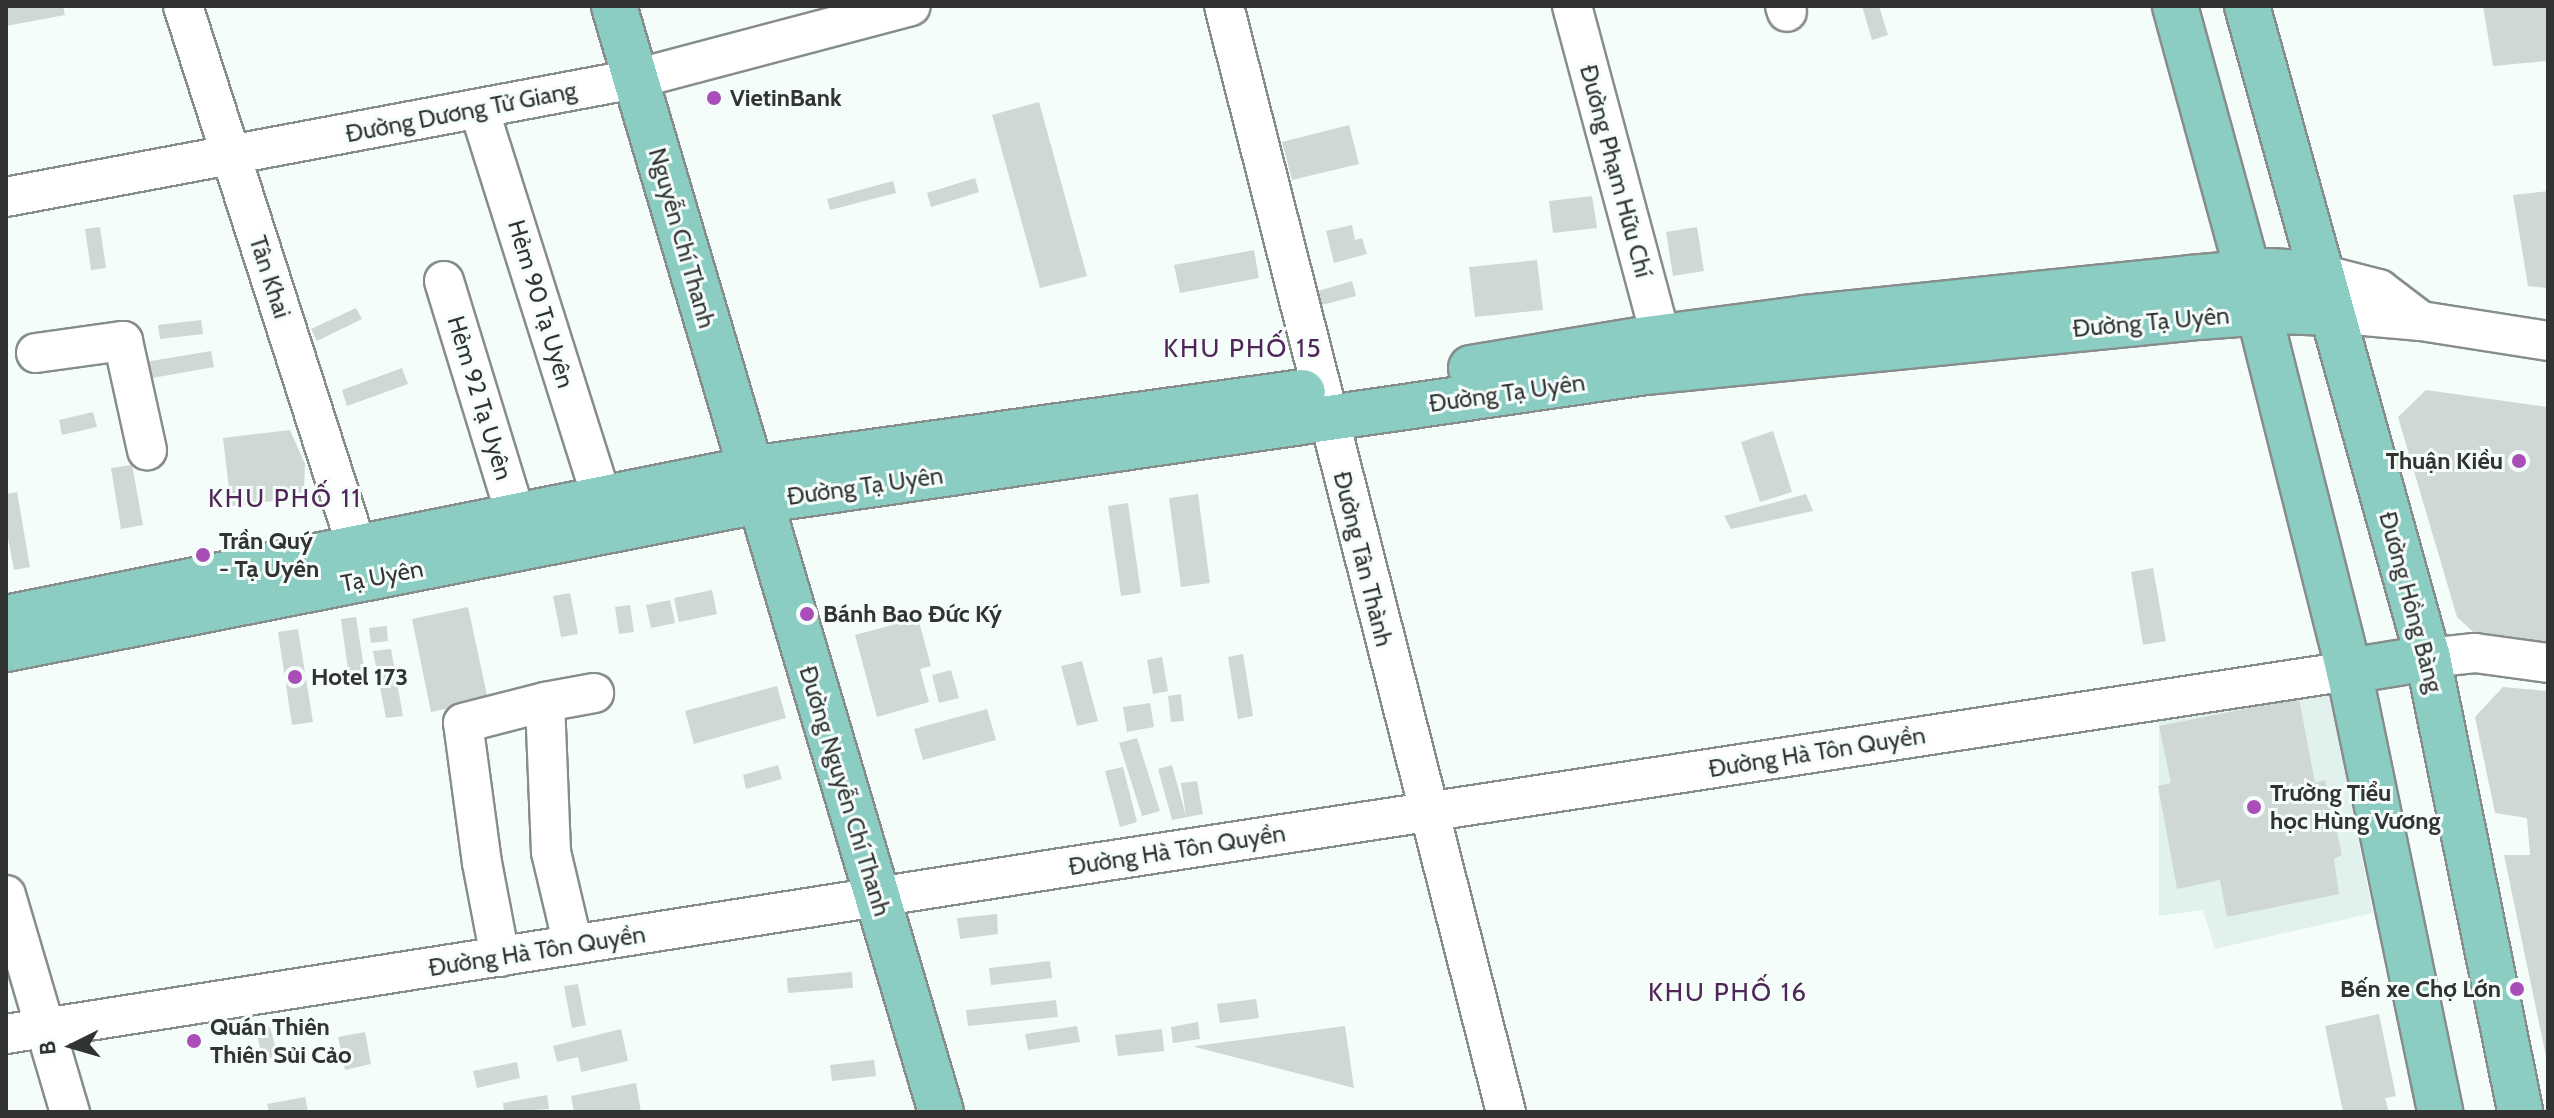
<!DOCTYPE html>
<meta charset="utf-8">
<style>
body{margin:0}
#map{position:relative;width:2554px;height:1118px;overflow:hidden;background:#f5fdfb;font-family:Cabin,sans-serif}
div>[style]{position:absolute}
.built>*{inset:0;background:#e1f2ee}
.building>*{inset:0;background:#d0d8d6}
.roads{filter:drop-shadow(2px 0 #868d8b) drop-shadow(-2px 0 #868d8b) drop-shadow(0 2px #868d8b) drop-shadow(0 -2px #868d8b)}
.minor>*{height:38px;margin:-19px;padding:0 19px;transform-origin:19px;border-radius:19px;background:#fff}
.major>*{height:44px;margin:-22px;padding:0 22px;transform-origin:22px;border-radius:22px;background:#8bcdc3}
.dots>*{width:22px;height:22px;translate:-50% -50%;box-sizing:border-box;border:4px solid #f5fdfb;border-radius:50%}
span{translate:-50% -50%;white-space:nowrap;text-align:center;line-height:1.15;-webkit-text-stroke:6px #f5fdfb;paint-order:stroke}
.poi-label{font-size:24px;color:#313433;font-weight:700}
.left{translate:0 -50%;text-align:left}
.right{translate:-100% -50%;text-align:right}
.street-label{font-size:24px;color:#313433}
.neighbourhood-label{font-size:26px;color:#502558;letter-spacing:2px}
.frame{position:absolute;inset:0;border:8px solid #313433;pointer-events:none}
.north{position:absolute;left:32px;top:1006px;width:80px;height:80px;-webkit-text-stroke:6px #f5fdfb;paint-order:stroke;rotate:265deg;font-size:22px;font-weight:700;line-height:32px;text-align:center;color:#313433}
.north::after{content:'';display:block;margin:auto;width:28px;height:36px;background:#313433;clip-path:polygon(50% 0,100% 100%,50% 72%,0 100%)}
</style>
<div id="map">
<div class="built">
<div style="clip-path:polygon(2327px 683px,2373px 913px,2215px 949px,2203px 910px,2159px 916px,2159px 717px)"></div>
</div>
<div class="building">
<div style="clip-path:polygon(15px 6px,63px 6px,65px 15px,6px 26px,6px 8px)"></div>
<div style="clip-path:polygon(1862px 6px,1879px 6px,1888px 35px,1872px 40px)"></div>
<div style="clip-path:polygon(2483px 6px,2548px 6px,2548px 61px,2493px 66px)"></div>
<div style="clip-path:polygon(1039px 102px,1087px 276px,1040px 288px,992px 115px)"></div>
<div style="clip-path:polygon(1349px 125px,1359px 164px,1292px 180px,1282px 142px)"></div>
<div style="clip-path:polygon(975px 178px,979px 192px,931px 207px,927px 193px)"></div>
<div style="clip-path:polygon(893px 181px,896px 193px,830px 210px,827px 199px)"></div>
<div style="clip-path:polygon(2548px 191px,2548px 288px,2528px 286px,2513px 195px)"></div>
<div style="clip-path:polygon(1592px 196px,1597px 228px,1553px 233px,1549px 201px)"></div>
<div style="clip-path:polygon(1352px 225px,1355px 240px,1362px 238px,1367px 254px,1334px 263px,1326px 231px)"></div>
<div style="clip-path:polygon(100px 227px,106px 268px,91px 270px,85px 229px)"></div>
<div style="clip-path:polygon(1697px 227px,1704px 271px,1673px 276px,1666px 232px)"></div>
<div style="clip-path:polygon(1254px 250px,1259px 278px,1180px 293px,1174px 265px)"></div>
<div style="clip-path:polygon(1537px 260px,1543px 310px,1475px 317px,1469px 267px)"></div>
<div style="clip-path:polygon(1352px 281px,1356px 296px,1322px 305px,1318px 291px)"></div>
<div style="clip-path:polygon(356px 308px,362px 319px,317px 341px,311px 329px)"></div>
<div style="clip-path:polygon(201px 320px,203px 334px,160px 339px,158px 325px)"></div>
<div style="clip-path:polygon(211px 351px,214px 367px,147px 379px,145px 362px)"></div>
<div style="clip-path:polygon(402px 368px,408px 384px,347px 406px,342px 390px)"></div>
<div style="clip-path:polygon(2426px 390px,2548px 407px,2548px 650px,2483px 641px,2457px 617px,2398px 417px)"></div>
<div style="clip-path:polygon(93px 412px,97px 427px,62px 435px,59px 420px)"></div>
<div style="clip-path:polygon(290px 430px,305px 464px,304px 492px,298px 498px,231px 506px,223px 438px)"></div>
<div style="clip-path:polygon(1773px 431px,1792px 492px,1760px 502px,1741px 442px)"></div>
<div style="clip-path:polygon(132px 465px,143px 525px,121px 529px,111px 468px)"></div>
<div style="clip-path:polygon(17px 492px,30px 567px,14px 570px,6px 528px,6px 494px)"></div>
<div style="clip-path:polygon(1198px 494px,1210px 583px,1181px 587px,1169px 498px)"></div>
<div style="clip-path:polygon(1806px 494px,1813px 511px,1731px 529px,1724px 516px)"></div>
<div style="clip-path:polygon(1128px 503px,1141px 593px,1121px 596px,1108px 506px)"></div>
<div style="clip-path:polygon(2153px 568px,2166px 641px,2143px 645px,2131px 572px)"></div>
<div style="clip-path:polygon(712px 590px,717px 614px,679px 622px,674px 598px)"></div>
<div style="clip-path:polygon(570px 593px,578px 634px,561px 637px,553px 596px)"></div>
<div style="clip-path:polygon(670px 600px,675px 623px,651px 628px,646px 605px)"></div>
<div style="clip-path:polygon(630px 605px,634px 632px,619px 634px,615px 607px)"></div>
<div style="clip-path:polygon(468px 607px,488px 700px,431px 712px,412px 619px)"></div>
<div style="clip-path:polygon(356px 617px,365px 674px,349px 677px,341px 619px)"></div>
<div style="clip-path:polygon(918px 618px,931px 666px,920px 669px,929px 702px,877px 717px,855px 635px)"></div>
<div style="clip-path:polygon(387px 626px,388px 641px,371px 643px,369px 628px)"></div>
<div style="clip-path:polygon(298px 629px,313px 722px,292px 725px,278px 632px)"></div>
<div style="clip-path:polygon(391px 649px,403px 716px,386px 718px,373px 651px)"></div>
<div style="clip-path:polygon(1243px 654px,1253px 716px,1238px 719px,1228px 657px)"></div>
<div style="clip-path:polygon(1162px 657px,1168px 691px,1153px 694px,1147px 660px)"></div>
<div style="clip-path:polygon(1082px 661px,1098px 721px,1077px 726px,1061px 666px)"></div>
<div style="clip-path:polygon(951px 670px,959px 698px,939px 703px,932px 675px)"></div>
<div style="clip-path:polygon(777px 686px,786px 718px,694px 744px,685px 711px)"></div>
<div style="clip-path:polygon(2503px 687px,2548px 691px,2548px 1066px,2504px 855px,2530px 855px,2527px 818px,2495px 813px,2475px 717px)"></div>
<div style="clip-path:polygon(1181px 694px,1184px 721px,1171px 722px,1168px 696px)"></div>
<div style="clip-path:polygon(2299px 698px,2315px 783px,2325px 780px,2342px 855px,2334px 859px,2339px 894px,2227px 917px,2220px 880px,2177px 889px,2158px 786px,2171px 783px,2159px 726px)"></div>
<div style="clip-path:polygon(1150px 703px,1154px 727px,1127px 732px,1123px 707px)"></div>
<div style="clip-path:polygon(987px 709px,996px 740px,923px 760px,914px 729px)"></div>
<div style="clip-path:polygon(1137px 738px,1160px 811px,1142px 816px,1119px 743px)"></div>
<div style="clip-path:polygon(778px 765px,782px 779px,746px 789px,743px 775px)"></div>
<div style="clip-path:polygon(1172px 765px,1186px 816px,1181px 783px,1197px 781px,1203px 814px,1172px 820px,1158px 769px)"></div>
<div style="clip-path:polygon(1123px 767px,1137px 822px,1120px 827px,1105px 771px)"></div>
<div style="clip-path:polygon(997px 914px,998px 934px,960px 939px,957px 918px)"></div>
<div style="clip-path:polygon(1050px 961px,1052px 978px,991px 985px,989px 968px)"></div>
<div style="clip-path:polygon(852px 972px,853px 988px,788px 993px,787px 978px)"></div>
<div style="clip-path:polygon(578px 984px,586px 1025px,572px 1028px,564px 986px)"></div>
<div style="clip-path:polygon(1256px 999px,1259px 1018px,1220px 1023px,1217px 1004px)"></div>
<div style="clip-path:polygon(1056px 1000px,1058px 1017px,968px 1026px,966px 1010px)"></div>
<div style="clip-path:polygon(2379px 1014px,2396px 1096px,2385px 1098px,2389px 1112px,2343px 1112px,2325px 1026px)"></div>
<div style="clip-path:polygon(1198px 1022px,1200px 1039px,1173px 1043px,1171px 1027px)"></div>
<div style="clip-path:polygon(1077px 1026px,1080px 1042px,1028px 1050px,1025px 1034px)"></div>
<div style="clip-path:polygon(1345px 1026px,1354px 1088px,1195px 1047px,1195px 1046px)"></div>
<div style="clip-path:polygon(270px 1027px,278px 1056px,263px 1060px,256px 1031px)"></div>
<div style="clip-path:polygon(621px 1029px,628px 1061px,581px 1072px,578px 1057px,557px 1062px,553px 1046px)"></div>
<div style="clip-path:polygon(1162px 1029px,1164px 1051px,1118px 1056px,1115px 1035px)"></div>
<div style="clip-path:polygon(365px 1032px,371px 1064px,345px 1070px,338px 1037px)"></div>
<div style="clip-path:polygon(874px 1060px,876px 1076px,832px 1081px,830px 1065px)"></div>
<div style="clip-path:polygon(517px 1062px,520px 1078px,477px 1088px,473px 1071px)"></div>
<div style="clip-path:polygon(636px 1083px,641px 1112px,574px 1112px,571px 1096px)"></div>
<div style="clip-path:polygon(547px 1095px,549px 1109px,504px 1112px,503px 1103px)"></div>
<div style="clip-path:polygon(305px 1097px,308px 1111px,269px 1112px,267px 1104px)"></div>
</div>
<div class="roads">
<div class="minor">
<div style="left:183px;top:6px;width:569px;rotate:72.2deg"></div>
<div style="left:1224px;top:6px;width:1141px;rotate:75.7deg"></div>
<div style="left:1572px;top:6px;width:343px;rotate:75deg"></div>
<div style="left:1785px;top:6px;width:6px;rotate:72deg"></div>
<div style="left:479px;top:109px;width:409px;rotate:72.5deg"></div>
<div style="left:6px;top:197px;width:640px;rotate:-10.63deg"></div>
<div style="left:635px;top:79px;width:285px;rotate:-14.8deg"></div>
<div style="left:2320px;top:274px;width:61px;rotate:14.3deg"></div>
<div style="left:2379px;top:289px;width:53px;rotate:37.3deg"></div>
<div style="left:444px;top:281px;width:246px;rotate:73deg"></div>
<div style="left:2331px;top:313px;width:90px;rotate:5.1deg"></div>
<div style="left:2421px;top:321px;width:129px;rotate:8.9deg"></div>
<div style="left:36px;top:353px;width:88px;rotate:-7.9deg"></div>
<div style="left:123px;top:341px;width:112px;rotate:77.6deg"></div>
<div style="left:2428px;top:658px;width:47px;rotate:-6.1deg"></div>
<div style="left:2475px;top:653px;width:74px;rotate:7.8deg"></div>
<div style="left:6px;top:895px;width:226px;rotate:73.6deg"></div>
<div style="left:573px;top:945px;width:96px;rotate:-103.3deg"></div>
<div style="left:551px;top:852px;width:150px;rotate:-92.3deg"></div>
<div style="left:545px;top:702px;width:50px;rotate:-10.4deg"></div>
<div style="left:500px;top:957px;width:96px;rotate:-100.8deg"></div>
<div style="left:482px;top:863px;width:141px;rotate:-97.7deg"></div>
<div style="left:463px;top:723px;width:85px;rotate:-14.4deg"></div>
<div style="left:6px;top:1034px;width:1055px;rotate:-8.94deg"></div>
<div style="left:1048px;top:870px;width:1316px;rotate:-8.7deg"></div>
</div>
<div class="major">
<div style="left:614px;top:6px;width:1153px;rotate:73.53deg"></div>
<div style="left:2175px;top:6px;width:318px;rotate:74.7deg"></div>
<div style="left:2259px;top:313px;width:369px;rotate:75.9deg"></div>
<div style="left:2349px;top:671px;width:450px;rotate:78.3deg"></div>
<div style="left:2247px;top:6px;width:677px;rotate:74.48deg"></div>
<div style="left:2428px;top:658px;width:463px;rotate:78.5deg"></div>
<div style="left:1471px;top:368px;width:170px;rotate:-9.5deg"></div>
<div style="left:1639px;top:340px;width:167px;rotate:-7.5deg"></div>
<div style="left:1805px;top:318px;width:387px;rotate:-5.9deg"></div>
<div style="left:2190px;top:278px;width:79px;rotate:-5.1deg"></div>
<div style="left:2269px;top:271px;width:51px;rotate:3.4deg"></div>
<div style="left:6px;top:618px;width:759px;rotate:-11.32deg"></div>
<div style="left:750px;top:469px;width:558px;rotate:-7.93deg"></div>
<div style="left:6px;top:649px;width:766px;rotate:-11.13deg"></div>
<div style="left:758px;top:501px;width:896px;rotate:-8.27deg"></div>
<div style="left:1645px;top:372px;width:557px;rotate:-5.67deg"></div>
<div style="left:2199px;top:317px;width:79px;rotate:-4.3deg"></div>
<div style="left:2278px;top:311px;width:53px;rotate:2.2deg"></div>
<div style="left:2349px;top:671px;width:80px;rotate:-9.3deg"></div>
</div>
</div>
<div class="dots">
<div style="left:714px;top:98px;background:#a94eb9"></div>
<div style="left:2519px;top:461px;background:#a94eb9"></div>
<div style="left:203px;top:555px;background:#a94eb9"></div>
<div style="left:807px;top:614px;background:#a94eb9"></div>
<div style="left:295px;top:677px;background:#a94eb9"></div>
<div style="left:2254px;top:807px;background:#a94eb9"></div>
<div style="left:2517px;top:989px;background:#a94eb9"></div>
<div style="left:194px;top:1041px;background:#a94eb9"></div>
</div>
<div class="poi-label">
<span class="left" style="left:730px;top:98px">VietinBank</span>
<span class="right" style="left:2503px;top:461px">Thuận Kiều</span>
<span class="left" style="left:219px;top:555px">Trần Quý<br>- Tạ Uyên</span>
<span class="left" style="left:823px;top:614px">Bánh Bao Đức Ký</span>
<span class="left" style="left:311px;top:677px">Hotel 173</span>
<span class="left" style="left:2270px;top:807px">Trường Tiểu<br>học Hùng Vương</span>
<span class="right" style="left:2501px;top:989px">Bến xe Chợ Lớn</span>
<span class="left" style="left:210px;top:1041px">Quán Thiên<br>Thiên Sủi Cảo</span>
</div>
<div class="street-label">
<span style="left:461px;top:112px;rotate:-11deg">Đường Dương Tử Giang</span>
<span style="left:1616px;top:171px;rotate:75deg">Đường Phạm Hữu Chí</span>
<span style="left:682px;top:238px;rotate:74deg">Nguyễn Chí Thanh</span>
<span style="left:270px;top:277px;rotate:72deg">Tân Khai</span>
<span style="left:541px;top:304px;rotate:73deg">Hẻm 90 Tạ Uyên</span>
<span style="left:2151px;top:322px;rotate:-5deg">Đường Tạ Uyên</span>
<span style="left:1507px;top:393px;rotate:-8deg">Đường Tạ Uyên</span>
<span style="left:480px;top:398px;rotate:73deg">Hẻm 92 Tạ Uyên</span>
<span style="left:865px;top:486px;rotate:-8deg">Đường Tạ Uyên</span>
<span style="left:1363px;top:559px;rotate:76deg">Đường Tân Thành</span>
<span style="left:382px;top:576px;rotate:-11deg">Tạ Uyên</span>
<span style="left:2411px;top:602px;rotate:75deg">Đường Hồng Bàng</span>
<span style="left:1817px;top:752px;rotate:-9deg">Đường Hà Tôn Quyền</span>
<span style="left:845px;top:791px;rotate:73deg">Đường Nguyễn Chí Thanh</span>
<span style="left:1177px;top:850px;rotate:-9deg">Đường Hà Tôn Quyền</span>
<span style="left:537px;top:951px;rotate:-9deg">Đường Hà Tôn Quyền</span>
</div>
<div class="neighbourhood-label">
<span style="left:1243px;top:349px">KHU PHỐ 15</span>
<span style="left:285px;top:499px">KHU PHỐ 11</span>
<span style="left:1728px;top:993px">KHU PHỐ 16</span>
</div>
<div class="frame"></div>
<div class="north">B</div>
</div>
